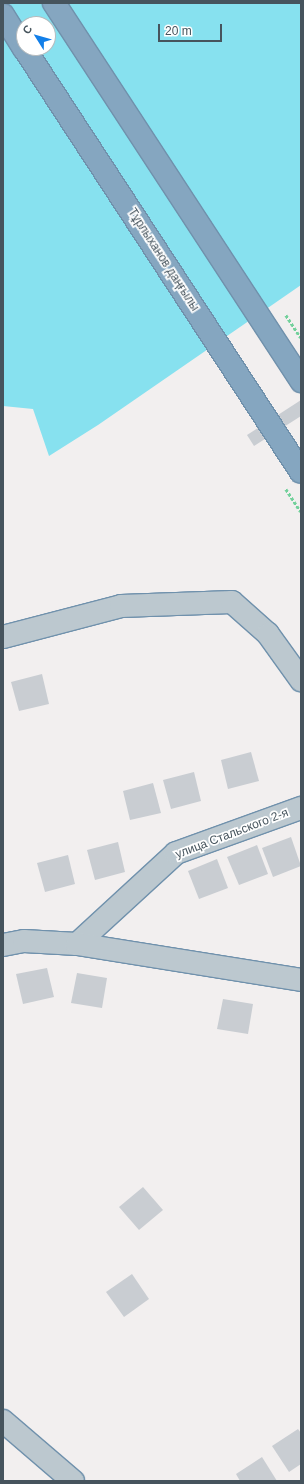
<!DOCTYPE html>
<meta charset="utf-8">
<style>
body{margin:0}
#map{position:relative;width:304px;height:1484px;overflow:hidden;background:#f2efef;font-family:Arial,sans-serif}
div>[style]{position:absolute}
.water>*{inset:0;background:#87e1ef}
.building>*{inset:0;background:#c9cdd2}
.path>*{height:2.5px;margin-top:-1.25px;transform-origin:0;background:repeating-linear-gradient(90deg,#73d09b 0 3px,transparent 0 5px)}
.roads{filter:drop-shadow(1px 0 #7091ac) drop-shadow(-1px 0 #7091ac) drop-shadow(0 1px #7091ac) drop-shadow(0 -1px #7091ac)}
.minor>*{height:22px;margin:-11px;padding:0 11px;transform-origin:11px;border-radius:11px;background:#bcc8cf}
.highway>*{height:22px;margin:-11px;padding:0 11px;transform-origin:11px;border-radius:11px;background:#85a6c0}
span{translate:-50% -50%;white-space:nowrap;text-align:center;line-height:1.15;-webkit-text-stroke:3.5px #fff;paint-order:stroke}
.street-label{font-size:12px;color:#46545d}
.frame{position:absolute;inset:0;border:4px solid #46545d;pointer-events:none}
.north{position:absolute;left:16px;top:16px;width:40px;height:40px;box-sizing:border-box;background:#fff;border:1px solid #b5bbbe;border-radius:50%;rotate:307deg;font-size:11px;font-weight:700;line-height:16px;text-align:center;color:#46545d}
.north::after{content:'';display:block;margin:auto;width:14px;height:18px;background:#127fe9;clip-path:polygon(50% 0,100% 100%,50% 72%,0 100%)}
.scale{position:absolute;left:158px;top:24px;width:64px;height:18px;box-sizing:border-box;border:2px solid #46545d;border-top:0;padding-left:5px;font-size:12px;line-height:14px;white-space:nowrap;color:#46545d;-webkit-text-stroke:3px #fff;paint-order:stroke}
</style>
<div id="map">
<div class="water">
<div style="clip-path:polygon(evenodd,3px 3px,301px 3px,301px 285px,98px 425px,49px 456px,33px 409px,3px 406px,3px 3px,24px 24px,48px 24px,48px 48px,24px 48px,24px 24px)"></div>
</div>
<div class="building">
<div style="clip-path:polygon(301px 400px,301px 416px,254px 446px,247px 435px)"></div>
<div style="clip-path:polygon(42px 674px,49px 704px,19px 711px,11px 682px)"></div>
<div style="clip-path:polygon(251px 752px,259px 781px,228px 789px,221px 760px)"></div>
<div style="clip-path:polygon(194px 772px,201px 801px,171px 809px,163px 780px)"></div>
<div style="clip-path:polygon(153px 783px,161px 813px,130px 820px,123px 791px)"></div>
<div style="clip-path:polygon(291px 837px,301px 866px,273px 877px,262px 848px)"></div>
<div style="clip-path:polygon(118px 842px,125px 872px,95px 880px,87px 850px)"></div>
<div style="clip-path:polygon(257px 845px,268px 874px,239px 885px,227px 857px)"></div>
<div style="clip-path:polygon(68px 855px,75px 884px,45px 892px,37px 863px)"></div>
<div style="clip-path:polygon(217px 859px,228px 888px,199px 899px,188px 871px)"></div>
<div style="clip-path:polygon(47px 968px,54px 997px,23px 1004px,16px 974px)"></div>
<div style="clip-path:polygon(77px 973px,107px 978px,102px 1008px,71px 1003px)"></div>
<div style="clip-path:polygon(223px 999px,253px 1004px,248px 1034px,217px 1029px)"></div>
<div style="clip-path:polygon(143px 1187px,163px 1210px,139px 1230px,119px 1207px)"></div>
<div style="clip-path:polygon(132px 1274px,149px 1299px,124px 1317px,106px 1292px)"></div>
<div style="clip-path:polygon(298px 1429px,301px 1433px,301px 1464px,289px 1472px,272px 1446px)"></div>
<div style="clip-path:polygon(262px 1457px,277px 1481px,240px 1481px,236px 1474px)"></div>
</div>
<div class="path">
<div style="left:286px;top:315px;width:27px;rotate:57deg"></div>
<div style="left:286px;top:489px;width:27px;rotate:57deg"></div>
</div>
<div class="roads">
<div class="minor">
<div style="left:3px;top:637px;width:122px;rotate:-14.7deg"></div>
<div style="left:121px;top:606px;width:111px;rotate:-2.1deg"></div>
<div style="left:232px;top:602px;width:48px;rotate:41.6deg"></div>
<div style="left:268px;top:634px;width:57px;rotate:54.3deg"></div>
<div style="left:77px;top:944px;width:134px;rotate:-42.6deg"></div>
<div style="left:176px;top:853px;width:133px;rotate:-19.8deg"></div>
<div style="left:3px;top:945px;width:21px;rotate:-11deg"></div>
<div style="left:24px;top:941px;width:53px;rotate:3.2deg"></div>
<div style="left:77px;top:944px;width:227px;rotate:9.1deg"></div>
<div style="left:3px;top:1421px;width:92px;rotate:40.6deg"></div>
</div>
<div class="highway">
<div style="left:54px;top:3px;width:452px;rotate:56.8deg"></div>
<div style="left:3px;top:15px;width:39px;rotate:58deg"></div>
<div style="left:24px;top:48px;width:506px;rotate:56.84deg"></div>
</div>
</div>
<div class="street-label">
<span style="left:163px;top:260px;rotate:57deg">Тұрлыханов даңғылы</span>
<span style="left:232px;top:834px;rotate:-21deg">улица Стальского 2-я</span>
</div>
<div class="frame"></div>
<div class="north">С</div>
<div class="scale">20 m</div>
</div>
